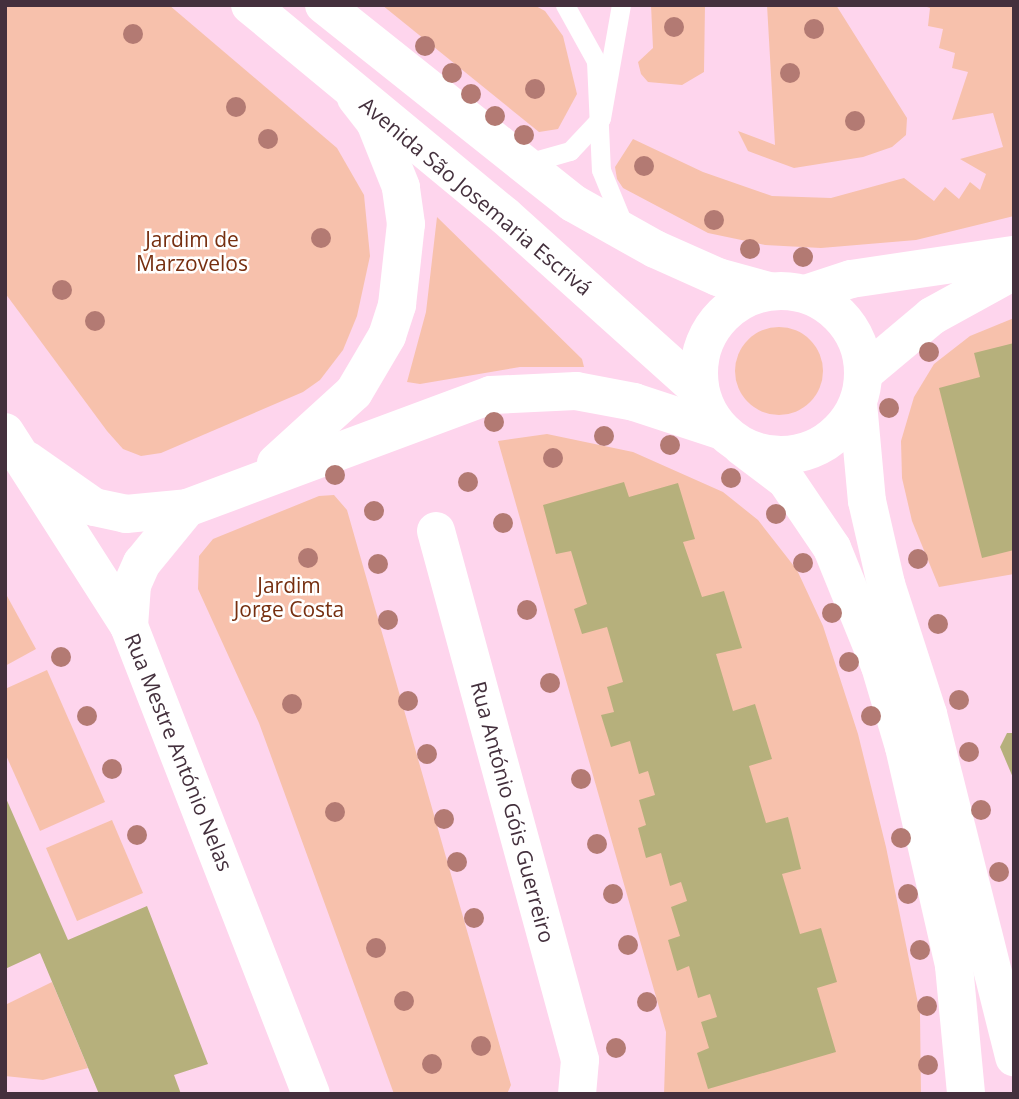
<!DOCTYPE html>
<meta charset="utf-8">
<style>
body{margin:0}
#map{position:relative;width:1019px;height:1099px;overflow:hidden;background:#fed5ed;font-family:"Open Sans",sans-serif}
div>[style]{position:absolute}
.green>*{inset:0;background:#f7c1ac}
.round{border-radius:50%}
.building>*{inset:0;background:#b6b07c}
.lane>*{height:19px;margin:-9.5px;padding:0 9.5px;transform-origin:9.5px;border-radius:9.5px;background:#fff}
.street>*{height:38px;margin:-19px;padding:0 19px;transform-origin:19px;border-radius:19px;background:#fff}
.secondary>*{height:38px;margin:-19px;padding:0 19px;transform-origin:19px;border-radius:19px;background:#fff}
.secondary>.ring{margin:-19px;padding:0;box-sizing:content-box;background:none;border:38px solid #fff;border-radius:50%}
.trees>*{width:20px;height:20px;margin:-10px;border-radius:50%;background:#b37a73}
span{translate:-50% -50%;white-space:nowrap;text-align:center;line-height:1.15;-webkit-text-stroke:5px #fff;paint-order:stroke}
.street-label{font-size:21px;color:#44303d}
.park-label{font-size:21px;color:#762f10}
.frame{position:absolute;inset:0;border:7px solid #44303d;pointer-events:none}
</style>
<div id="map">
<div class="green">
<div style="clip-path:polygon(5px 5px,169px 5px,337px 148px,364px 195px,370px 256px,357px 316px,343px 350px,320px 380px,303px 392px,161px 453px,141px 456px,123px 449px,107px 431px,5px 293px)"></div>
<div style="clip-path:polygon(382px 5px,534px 5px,545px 11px,563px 36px,577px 94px,558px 129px,539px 132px)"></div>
<div style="clip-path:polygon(651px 5px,705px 5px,704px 72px,682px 85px,648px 82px,641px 74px,638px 62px,653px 48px)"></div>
<div style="clip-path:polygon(767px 5px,836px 5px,907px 118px,906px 135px,892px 147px,863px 157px,794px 168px,748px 151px,738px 131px,775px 145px)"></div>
<div style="clip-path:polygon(921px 5px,1014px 5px,1014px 216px,916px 240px,821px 248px,765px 245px,708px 233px,623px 188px,617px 179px,615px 167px,633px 139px,703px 172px,772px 196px,831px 198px,904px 178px,934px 201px,945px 187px,959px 199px,970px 182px,980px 190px,986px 174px,960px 159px,1003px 147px,993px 113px,952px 120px,968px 72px,952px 68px,955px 53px,939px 48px,943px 29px,928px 26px,930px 8px)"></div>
<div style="clip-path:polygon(437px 217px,582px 359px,584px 367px,520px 367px,420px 384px,407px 382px,426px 312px)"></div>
<div style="clip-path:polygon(1014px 318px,1014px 574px,939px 587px,912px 521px,902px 478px,901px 441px,914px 397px,934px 364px,970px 336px)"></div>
<div class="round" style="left:735px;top:327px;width:88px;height:88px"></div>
<div style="clip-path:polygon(547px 434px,633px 452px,723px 492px,758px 520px,797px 570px,823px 626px,858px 734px,886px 847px,920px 1013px,921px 1094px,664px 1094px,666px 1032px,498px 441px)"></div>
<div style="clip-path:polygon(334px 495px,347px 510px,511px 1085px,507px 1094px,394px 1094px,259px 723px,198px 589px,199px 556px,213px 539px,319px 496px)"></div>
<div style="clip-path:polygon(7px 596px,36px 649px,5px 666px,5px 597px)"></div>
<div style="clip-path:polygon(47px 670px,105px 802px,40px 831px,5px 753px,5px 689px)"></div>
<div style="clip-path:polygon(112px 820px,143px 893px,77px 921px,46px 848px)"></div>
<div style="clip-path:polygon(52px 982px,88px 1068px,43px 1080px,5px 1076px,5px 1005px)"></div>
</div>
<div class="building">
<div style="clip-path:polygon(1014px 343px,1014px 550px,982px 558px,939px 388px,980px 377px,974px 353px)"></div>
<div style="clip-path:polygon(624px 482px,629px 497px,678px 483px,695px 539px,683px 542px,702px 597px,724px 591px,742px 648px,716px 654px,733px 711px,755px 704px,772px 759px,749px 766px,766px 823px,788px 817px,801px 869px,782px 874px,800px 934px,821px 928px,837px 982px,817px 988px,836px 1052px,708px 1089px,697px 1053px,709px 1048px,701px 1022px,717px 1017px,710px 994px,698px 998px,689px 966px,677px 971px,668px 940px,680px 936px,671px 907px,687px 901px,681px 882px,670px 886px,661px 853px,646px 858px,638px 828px,646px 825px,639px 800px,655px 795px,648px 771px,639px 774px,630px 741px,611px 747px,601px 715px,614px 712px,607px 687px,623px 682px,607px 627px,582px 634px,574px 609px,587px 604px,571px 551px,556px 554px,543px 505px)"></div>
<div style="clip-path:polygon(1007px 733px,1014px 733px,1014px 780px,1000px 747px)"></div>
<div style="clip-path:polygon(5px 796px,68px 940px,147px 906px,208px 1064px,174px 1075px,181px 1094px,99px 1094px,40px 953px,5px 969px)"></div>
</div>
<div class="lane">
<div style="left:565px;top:5px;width:64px;rotate:61deg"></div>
<div style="left:596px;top:61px;width:109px;rotate:87.4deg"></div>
<div style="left:601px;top:170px;width:61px;rotate:67.7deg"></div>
<div style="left:524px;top:164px;width:48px;rotate:-15.8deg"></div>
<div style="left:570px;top:151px;width:45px;rotate:-46.8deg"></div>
<div style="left:601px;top:118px;width:115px;rotate:-80deg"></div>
</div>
<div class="street">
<div style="left:805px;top:294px;width:48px;rotate:-18.1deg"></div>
<div style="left:851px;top:279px;width:165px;rotate:-8.4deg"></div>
<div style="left:863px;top:374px;width:90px;rotate:-40deg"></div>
<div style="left:932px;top:316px;width:94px;rotate:-28.8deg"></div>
<div style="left:5px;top:432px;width:230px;rotate:57.4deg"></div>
<div style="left:129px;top:626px;width:502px;rotate:68.75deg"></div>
<div style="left:27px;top:460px;width:82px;rotate:35deg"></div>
<div style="left:94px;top:507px;width:33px;rotate:12deg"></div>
<div style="left:126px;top:514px;width:61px;rotate:-5.6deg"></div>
<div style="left:187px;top:508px;width:324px;rotate:-20.4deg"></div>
<div style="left:491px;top:395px;width:85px;rotate:-2.7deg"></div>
<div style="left:576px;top:391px;width:59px;rotate:10.7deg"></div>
<div style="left:634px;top:402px;width:93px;rotate:18.2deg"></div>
<div style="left:276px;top:463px;width:105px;rotate:-42.3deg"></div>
<div style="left:354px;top:392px;width:65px;rotate:-59.5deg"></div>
<div style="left:387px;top:336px;width:33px;rotate:-72deg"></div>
<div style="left:397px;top:305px;width:81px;rotate:-83.7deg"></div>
<div style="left:406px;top:224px;width:37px;rotate:-98deg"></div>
<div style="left:401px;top:187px;width:70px;rotate:-111.8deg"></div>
<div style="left:375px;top:122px;width:31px;rotate:-128deg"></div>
<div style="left:436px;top:531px;width:548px;rotate:74.77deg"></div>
<div style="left:580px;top:1060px;width:34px;rotate:95deg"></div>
<div style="left:129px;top:626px;width:41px;rotate:-85.8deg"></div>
<div style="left:132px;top:585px;width:24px;rotate:-66deg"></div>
<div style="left:142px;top:563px;width:71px;rotate:-50.7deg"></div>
</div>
<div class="secondary">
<div style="left:250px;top:5px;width:331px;rotate:39.6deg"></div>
<div style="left:505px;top:216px;width:261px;rotate:41.9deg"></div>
<div style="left:324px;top:5px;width:318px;rotate:38.5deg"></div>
<div style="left:573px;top:203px;width:94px;rotate:29.3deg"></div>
<div style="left:655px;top:249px;width:69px;rotate:24deg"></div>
<div style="left:718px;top:277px;width:53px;rotate:15.4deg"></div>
<div class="ring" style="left:699px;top:291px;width:126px;height:126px"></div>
<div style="left:858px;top:403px;width:98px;rotate:84.8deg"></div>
<div style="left:867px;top:501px;width:85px;rotate:77.1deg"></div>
<div style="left:886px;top:584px;width:137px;rotate:72.1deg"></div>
<div style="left:928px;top:714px;width:354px;rotate:75.9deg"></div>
<div style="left:741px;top:446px;width:56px;rotate:37.1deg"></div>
<div style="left:786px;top:480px;width:82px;rotate:55.9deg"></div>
<div style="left:832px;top:548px;width:127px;rotate:67.9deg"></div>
<div style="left:880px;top:666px;width:84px;rotate:73.5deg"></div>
<div style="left:904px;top:747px;width:225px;rotate:77.1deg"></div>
<div style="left:954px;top:966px;width:129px;rotate:84.6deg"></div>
</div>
<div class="trees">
<div style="left:674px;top:27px"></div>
<div style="left:814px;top:29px"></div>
<div style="left:133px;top:34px"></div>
<div style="left:425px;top:46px"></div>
<div style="left:452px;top:73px"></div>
<div style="left:790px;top:73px"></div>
<div style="left:535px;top:89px"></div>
<div style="left:471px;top:94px"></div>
<div style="left:236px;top:107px"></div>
<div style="left:495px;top:116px"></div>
<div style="left:855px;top:121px"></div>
<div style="left:524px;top:135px"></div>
<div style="left:268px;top:139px"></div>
<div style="left:644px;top:166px"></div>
<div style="left:714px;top:220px"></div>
<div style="left:321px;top:238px"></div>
<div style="left:750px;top:249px"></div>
<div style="left:803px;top:257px"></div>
<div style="left:62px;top:290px"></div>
<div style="left:95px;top:321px"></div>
<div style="left:929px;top:352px"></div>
<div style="left:889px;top:408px"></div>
<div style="left:494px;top:422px"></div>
<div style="left:604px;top:436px"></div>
<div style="left:670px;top:445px"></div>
<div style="left:553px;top:458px"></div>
<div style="left:335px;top:475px"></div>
<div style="left:731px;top:478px"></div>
<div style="left:468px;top:482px"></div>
<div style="left:374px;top:511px"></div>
<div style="left:776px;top:514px"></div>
<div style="left:503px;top:523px"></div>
<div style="left:308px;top:558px"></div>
<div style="left:918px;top:559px"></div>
<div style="left:803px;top:563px"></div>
<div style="left:378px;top:564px"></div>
<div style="left:527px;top:610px"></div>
<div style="left:832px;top:613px"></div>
<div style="left:388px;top:620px"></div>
<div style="left:938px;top:624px"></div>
<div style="left:61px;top:657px"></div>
<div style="left:849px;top:662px"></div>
<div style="left:550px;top:683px"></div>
<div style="left:959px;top:700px"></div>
<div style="left:408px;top:701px"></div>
<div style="left:292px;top:704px"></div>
<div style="left:87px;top:716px"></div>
<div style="left:871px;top:716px"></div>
<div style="left:969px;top:752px"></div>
<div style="left:427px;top:754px"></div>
<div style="left:112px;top:769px"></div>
<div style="left:581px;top:779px"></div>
<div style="left:981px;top:810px"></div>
<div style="left:335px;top:812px"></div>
<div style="left:444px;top:819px"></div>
<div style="left:137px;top:835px"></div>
<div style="left:901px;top:838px"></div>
<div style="left:597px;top:844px"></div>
<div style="left:457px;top:862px"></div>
<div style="left:999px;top:872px"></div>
<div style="left:613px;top:894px"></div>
<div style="left:908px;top:894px"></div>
<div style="left:474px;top:918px"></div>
<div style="left:628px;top:945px"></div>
<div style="left:376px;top:948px"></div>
<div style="left:920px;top:950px"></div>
<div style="left:404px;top:1001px"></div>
<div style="left:647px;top:1002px"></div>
<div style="left:927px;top:1006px"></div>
<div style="left:481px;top:1046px"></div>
<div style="left:616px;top:1048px"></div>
<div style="left:432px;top:1064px"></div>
<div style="left:928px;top:1065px"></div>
</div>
<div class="street-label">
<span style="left:476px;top:196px;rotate:40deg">Avenida São Josemaria Escrivá</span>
<span style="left:179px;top:752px;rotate:68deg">Rua Mestre António Nelas</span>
<span style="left:513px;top:812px;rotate:75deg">Rua António Góis Guerreiro</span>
</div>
<div class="park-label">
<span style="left:192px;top:251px">Jardim de<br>Marzovelos</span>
<span style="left:289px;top:597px">Jardim<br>Jorge Costa</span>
</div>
<div class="frame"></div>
</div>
